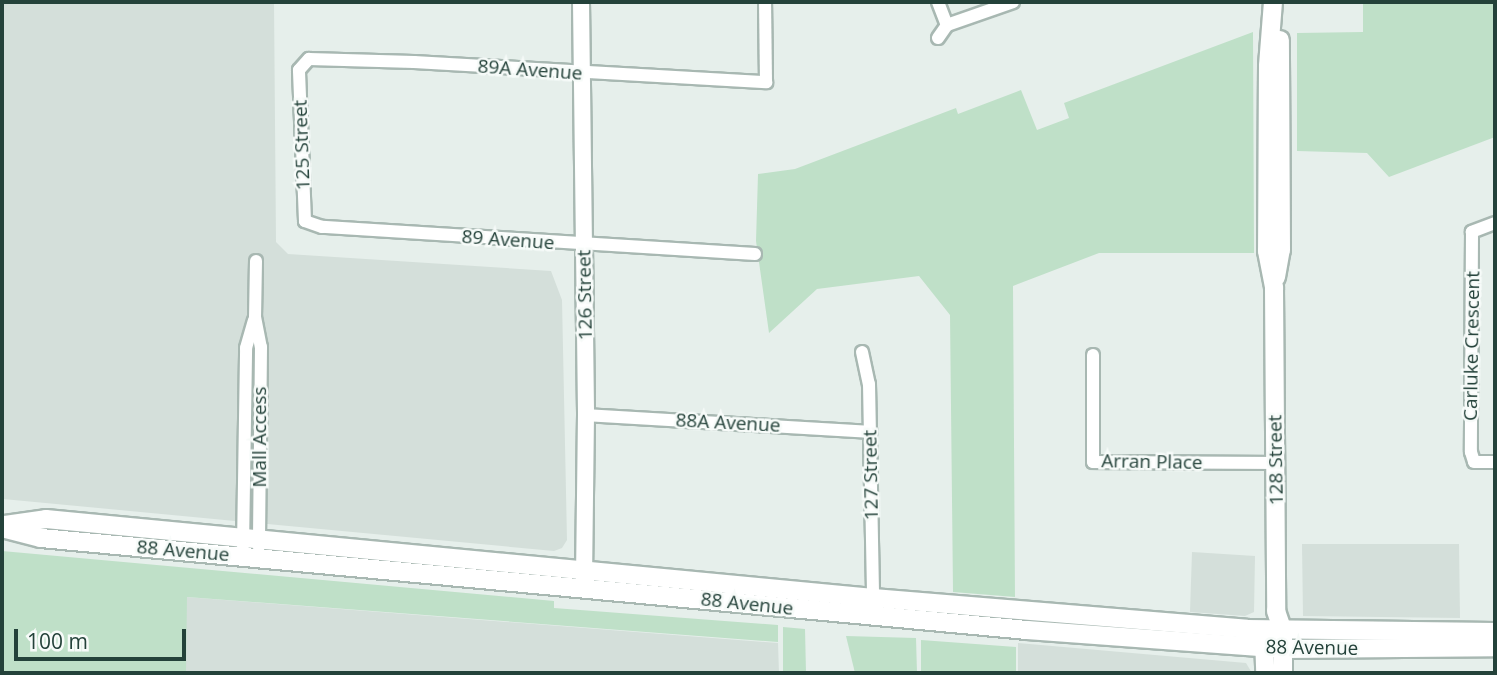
<!DOCTYPE html>
<style>
body{margin:0}
#map{position:relative;width:1497px;height:675px;overflow:hidden;background:#e6efeb;font-family:"Open Sans",sans-serif}
div>[style]{position:absolute}
.built>*{inset:0;background:#d4dfda}
.green>*{inset:0;background:#bfe0c8}
.roads{filter:drop-shadow(2px 0 #a8b8b2) drop-shadow(-2px 0 #a8b8b2) drop-shadow(0 2px #a8b8b2) drop-shadow(0 -2px #a8b8b2)}
.minor>*{height:12px;margin:-6px;padding:0 6px;transform-origin:6px;border-radius:6px;background:#fff}
.tertiary>*{height:16px;margin:-8px;padding:0 8px;transform-origin:8px;border-radius:8px;background:#fff}
.secondary>*{height:18px;margin:-9px;padding:0 9px;transform-origin:9px;border-radius:9px;background:#fff}
span{translate:-50% -50%;white-space:nowrap;text-align:center;line-height:1.15;-webkit-text-stroke:5px #f7fbf9;paint-order:stroke}
.street-label{font-size:19px;color:#24423a}
.frame{position:absolute;inset:0;border:4px solid #24423a;pointer-events:none}
.scale{position:absolute;left:14px;top:629px;width:172px;height:32px;box-sizing:border-box;border:4px solid #24423a;border-top:0;padding-left:9px;font-size:21px;line-height:24px;white-space:nowrap;color:#24423a;-webkit-text-stroke:5px #f7fbf9;paint-order:stroke}
</style>
<div id="map">
<div class="built">
<div style="clip-path:polygon(2px 2px,274px 2px,276px 242px,288px 254px,551px 271px,562px 300px,567px 540px,562px 548px,554px 551px,3px 499px)"></div>
<div style="clip-path:polygon(1302px 544px,1459px 544px,1460px 618px,1303px 616px)"></div>
<div style="clip-path:polygon(1192px 552px,1255px 556px,1254px 612px,1245px 616px,1190px 612px)"></div>
<div style="clip-path:polygon(186px 597px,778px 643px,779px 673px,186px 673px)"></div>
<div style="clip-path:polygon(1018px 643px,1246px 663px,1252px 673px,1018px 673px)"></div>
</div>
<div class="green">
<div style="clip-path:polygon(1363px 2px,1495px 2px,1495px 137px,1389px 177px,1367px 153px,1297px 151px,1297px 33px,1363px 32px)"></div>
<div style="clip-path:polygon(1253px 32px,1254px 253px,1099px 253px,1013px 286px,1015px 597px,953px 592px,950px 315px,919px 276px,817px 289px,769px 333px,756px 241px,758px 174px,795px 169px,956px 108px,958px 114px,1021px 90px,1037px 130px,1069px 118px,1064px 103px)"></div>
<div style="clip-path:polygon(2px 551px,554px 601px,554px 608px,778px 625px,778px 642px,187px 597px,186px 673px,2px 673px)"></div>
<div style="clip-path:polygon(783px 627px,805px 629px,806px 673px,783px 673px)"></div>
<div style="clip-path:polygon(846px 636px,916px 638px,917px 673px,855px 673px)"></div>
<div style="clip-path:polygon(921px 640px,1016px 647px,1016px 673px,921px 673px)"></div>
</div>
<div class="roads">
<div class="minor">
<div style="left:938px;top:2px;width:25px;rotate:69deg"></div>
<div style="left:947px;top:25px;width:70px;rotate:-19.2deg"></div>
<div style="left:938px;top:38px;width:16px;rotate:-55deg"></div>
<div style="left:1495px;top:223px;width:25px;rotate:159deg"></div>
<div style="left:1472px;top:232px;width:220px;rotate:90.3deg"></div>
<div style="left:1471px;top:452px;width:10px;rotate:73deg"></div>
<div style="left:1474px;top:462px;width:21px"></div>
<div style="left:755px;top:254px;width:434px;rotate:-176.4deg"></div>
<div style="left:322px;top:227px;width:18px;rotate:-161deg"></div>
<div style="left:305px;top:221px;width:151px;rotate:-92.3deg"></div>
<div style="left:299px;top:70px;width:15px;rotate:-48deg"></div>
<div style="left:309px;top:59px;width:105px;rotate:1.6deg"></div>
<div style="left:414px;top:62px;width:353px;rotate:3.3deg"></div>
<div style="left:766px;top:82px;width:80px;rotate:-90.7deg"></div>
<div style="left:256px;top:261px;width:56px;rotate:91deg"></div>
<div style="left:255px;top:317px;width:31px;rotate:79deg"></div>
<div style="left:261px;top:347px;width:200px;rotate:90.6deg"></div>
<div style="left:862px;top:352px;width:33px;rotate:78deg"></div>
<div style="left:869px;top:384px;width:214px;rotate:88.9deg"></div>
<div style="left:1093px;top:355px;width:107px;rotate:90deg"></div>
<div style="left:1093px;top:462px;width:182px;rotate:0.3deg"></div>
<div style="left:586px;top:415px;width:285px;rotate:3.4deg"></div>
<div style="left:243px;top:546px;width:198px;rotate:-89.1deg"></div>
<div style="left:246px;top:348px;width:29px;rotate:-74deg"></div>
</div>
<div class="tertiary">
<div style="left:581px;top:2px;width:413px;rotate:89.3deg"></div>
<div style="left:586px;top:415px;width:169px;rotate:90.7deg"></div>
</div>
<div class="secondary">
<div style="left:1273px;top:2px;width:64px;rotate:94.5deg"></div>
<div style="left:1268px;top:66px;width:185px;rotate:90.3deg"></div>
<div style="left:1267px;top:251px;width:38px;rotate:79deg"></div>
<div style="left:1274px;top:288px;width:323px;rotate:89.6deg"></div>
<div style="left:1276px;top:611px;width:21px;rotate:71deg"></div>
<div style="left:1283px;top:631px;width:42px;rotate:90deg"></div>
<div style="left:1276px;top:277px;width:27px;rotate:-80deg"></div>
<div style="left:1281px;top:250px;width:210px;rotate:-90.3deg"></div>
<div style="left:5px;top:525px;width:41px;rotate:-8.3deg"></div>
<div style="left:46px;top:519px;width:831px;rotate:5.46deg"></div>
<div style="left:873px;top:598px;width:375px;rotate:4.7deg"></div>
<div style="left:1247px;top:629px;width:248px;rotate:0.7deg"></div>
<div style="left:2px;top:528px;width:40px;rotate:14.4deg"></div>
<div style="left:41px;top:538px;width:990px;rotate:5.33deg"></div>
<div style="left:1027px;top:630px;width:257px;rotate:4.2deg"></div>
<div style="left:1283px;top:649px;width:212px;rotate:-0.5deg"></div>
<div style="left:1264px;top:637px;width:36px;rotate:88deg"></div>
</div>
</div>
<div class="street-label">
<span style="left:530px;top:70px;rotate:4deg">89A Avenue</span>
<span style="left:302px;top:145px;rotate:-92deg">125 Street</span>
<span style="left:508px;top:240px;rotate:4deg">89 Avenue</span>
<span style="left:585px;top:295px;rotate:-91deg">126 Street</span>
<span style="left:1472px;top:346px;rotate:-89deg">Carluke Crescent</span>
<span style="left:728px;top:423px;rotate:3deg">88A Avenue</span>
<span style="left:260px;top:437px;rotate:-90deg">Mall Access</span>
<span style="left:1276px;top:460px;rotate:-91deg">128 Street</span>
<span style="left:1152px;top:462px;rotate:1deg">Arran Place</span>
<span style="left:871px;top:475px;rotate:-91deg">127 Street</span>
<span style="left:183px;top:551px;rotate:5deg">88 Avenue</span>
<span style="left:747px;top:604px;rotate:6deg">88 Avenue</span>
<span style="left:1312px;top:648px;rotate:1deg">88 Avenue</span>
</div>
<div class="frame"></div>
<div class="scale">100 m</div>
</div>
